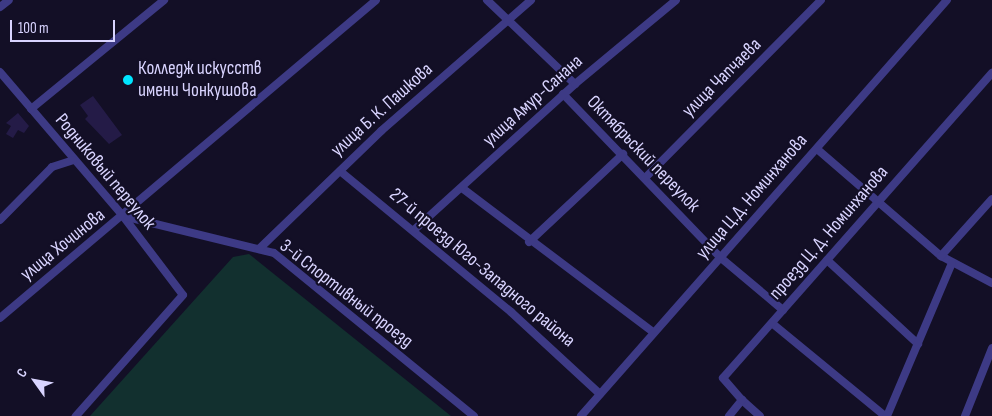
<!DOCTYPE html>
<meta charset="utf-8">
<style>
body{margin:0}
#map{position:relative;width:992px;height:416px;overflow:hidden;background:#130f26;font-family:"Sofia Sans Condensed",sans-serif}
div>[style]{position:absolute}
.green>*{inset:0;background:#12302f}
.building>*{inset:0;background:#241b47}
.minor>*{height:8px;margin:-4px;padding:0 4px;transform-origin:4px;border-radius:4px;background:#3d3a85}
.dots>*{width:14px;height:14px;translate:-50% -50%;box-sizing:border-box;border:2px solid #130f26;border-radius:50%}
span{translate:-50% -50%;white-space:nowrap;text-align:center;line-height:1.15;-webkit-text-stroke:4.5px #130f26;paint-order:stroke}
.poi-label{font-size:19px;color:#d9d4ff}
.left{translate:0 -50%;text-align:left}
.street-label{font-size:19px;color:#d9d4ff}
.north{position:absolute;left:10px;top:356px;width:50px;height:50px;-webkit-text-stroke:4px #130f26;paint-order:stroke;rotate:302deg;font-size:14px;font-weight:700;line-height:20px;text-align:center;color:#d9d4ff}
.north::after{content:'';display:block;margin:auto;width:18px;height:22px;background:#d9d4ff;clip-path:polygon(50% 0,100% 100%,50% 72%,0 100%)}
.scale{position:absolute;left:10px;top:20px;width:105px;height:22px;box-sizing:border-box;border:2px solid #d9d4ff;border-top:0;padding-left:6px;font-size:15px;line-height:18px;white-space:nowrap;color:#d9d4ff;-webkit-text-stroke:4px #130f26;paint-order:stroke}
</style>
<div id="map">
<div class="green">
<div style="clip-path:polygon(249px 254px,451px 416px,90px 416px,233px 257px)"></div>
</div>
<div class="building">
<div style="clip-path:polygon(93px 96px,122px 135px,109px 144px,85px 119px,88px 116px,80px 105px)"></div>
<div style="clip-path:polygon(18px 113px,29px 126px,24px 133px,18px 130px,13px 138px,6px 134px,11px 126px,6px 123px)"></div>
</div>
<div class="minor">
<div style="left:487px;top:0;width:122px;rotate:43.7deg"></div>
<div style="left:0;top:7px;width:11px;rotate:-38deg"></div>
<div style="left:0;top:72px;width:189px;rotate:49.5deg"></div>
<div style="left:123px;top:216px;width:99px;rotate:52.8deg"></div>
<div style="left:183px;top:295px;width:162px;rotate:131.5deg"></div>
<div style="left:563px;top:94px;width:228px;rotate:46.1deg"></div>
<div style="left:721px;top:258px;width:81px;rotate:40deg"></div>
<div style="left:31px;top:109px;width:172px;rotate:-39.3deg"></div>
<div style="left:817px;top:149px;width:164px;rotate:40.8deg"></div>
<div style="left:941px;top:256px;width:58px;rotate:27.9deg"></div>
<div style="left:340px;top:171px;width:222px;rotate:39.5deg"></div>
<div style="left:511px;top:312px;width:121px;rotate:42.7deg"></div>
<div style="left:645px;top:178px;width:250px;rotate:-45.3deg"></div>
<div style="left:462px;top:188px;width:239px;rotate:37deg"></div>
<div style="left:123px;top:216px;width:155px;rotate:13.8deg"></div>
<div style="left:274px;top:253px;width:258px;rotate:39.2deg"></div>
<div style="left:0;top:220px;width:74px;rotate:-45.5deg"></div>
<div style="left:52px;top:167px;width:22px;rotate:-18deg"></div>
<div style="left:414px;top:230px;width:217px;rotate:-42.2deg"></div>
<div style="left:575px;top:84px;width:131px;rotate:-39.7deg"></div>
<div style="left:529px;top:242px;width:129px;rotate:-43.1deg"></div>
<div style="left:259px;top:249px;width:170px;rotate:-44deg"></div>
<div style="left:381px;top:131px;width:199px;rotate:-41.1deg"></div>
<div style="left:941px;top:256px;width:76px;rotate:-48.2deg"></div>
<div style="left:827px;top:260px;width:124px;rotate:42.7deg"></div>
<div style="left:0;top:318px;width:492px;rotate:-40.2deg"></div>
<div style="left:773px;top:324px;width:145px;rotate:39.4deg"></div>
<div style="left:742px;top:400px;width:24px;rotate:42deg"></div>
<div style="left:581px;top:416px;width:554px;rotate:-48.66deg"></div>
<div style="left:729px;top:416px;width:21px;rotate:-51deg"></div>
<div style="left:742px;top:400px;width:29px;rotate:-131deg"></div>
<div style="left:723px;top:378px;width:407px;rotate:-48.6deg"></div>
<div style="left:887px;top:416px;width:166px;rotate:-67deg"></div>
<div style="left:965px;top:416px;width:73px;rotate:-68.3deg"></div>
</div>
<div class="dots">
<div style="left:128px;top:80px;background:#00e5ff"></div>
</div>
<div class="poi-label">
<span class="left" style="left:138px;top:80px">Колледж искусств<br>имени Чонкушова</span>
</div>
<div class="street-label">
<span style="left:722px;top:78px;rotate:-45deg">улица Чапчаева</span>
<span style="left:533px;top:101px;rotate:-42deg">улица Амур-Санана</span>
<span style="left:382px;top:110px;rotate:-42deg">улица Б. К. Пашкова</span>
<span style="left:643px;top:154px;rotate:46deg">Октябрьский переулок</span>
<span style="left:105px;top:172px;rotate:50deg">Родниковый переулок</span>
<span style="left:752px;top:197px;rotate:-49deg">улица Ц.Д. Номинханова</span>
<span style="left:829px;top:233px;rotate:-49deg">проезд Ц. Д. Номинханова</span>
<span style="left:63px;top:245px;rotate:-39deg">улица Хочинова</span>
<span style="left:482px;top:268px;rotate:40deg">27-й проезд Юго-Западного района</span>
<span style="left:346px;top:294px;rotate:38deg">3-й Спортивный проезд</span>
</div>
<div class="north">С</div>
<div class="scale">100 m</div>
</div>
